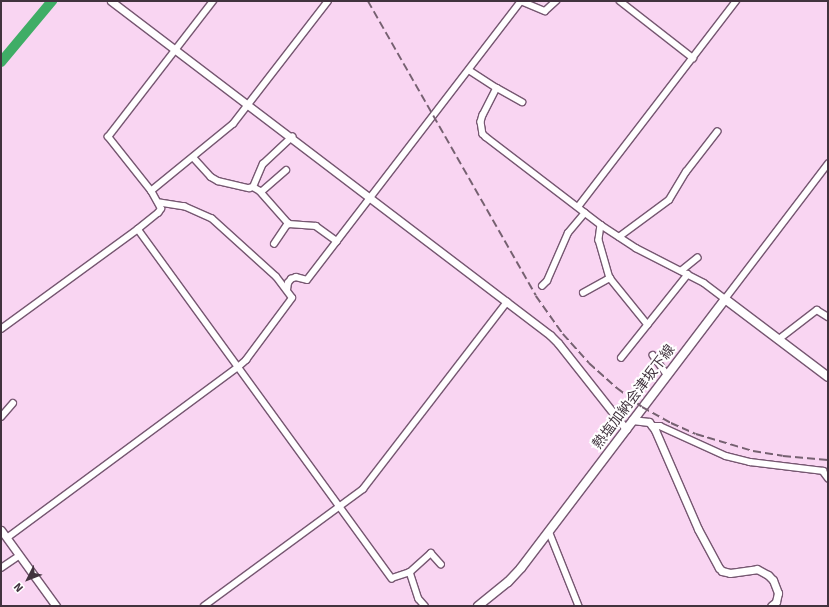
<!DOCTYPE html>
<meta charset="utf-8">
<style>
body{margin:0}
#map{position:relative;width:829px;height:607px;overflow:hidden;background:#f9d5f2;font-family:Signika,"Noto Sans JP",sans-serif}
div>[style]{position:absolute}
.river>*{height:10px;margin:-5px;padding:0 5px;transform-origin:5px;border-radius:5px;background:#3fad66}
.roads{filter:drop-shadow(1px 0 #765771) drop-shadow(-1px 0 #765771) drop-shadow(0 1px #765771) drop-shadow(0 -1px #765771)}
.minor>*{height:5.5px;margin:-2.75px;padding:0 2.75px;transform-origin:2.75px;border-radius:2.75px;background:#fff}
.tertiary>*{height:7px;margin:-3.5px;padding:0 3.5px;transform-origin:3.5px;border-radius:3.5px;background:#fff}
.secondary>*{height:8px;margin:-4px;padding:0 4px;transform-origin:4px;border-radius:4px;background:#fff}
.rail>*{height:1.5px;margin-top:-0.75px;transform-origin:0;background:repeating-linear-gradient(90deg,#756070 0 8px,transparent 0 12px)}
span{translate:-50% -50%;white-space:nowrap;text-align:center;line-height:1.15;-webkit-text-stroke:4px #fff;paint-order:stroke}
.street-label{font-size:14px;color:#41333e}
.frame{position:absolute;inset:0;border:2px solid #41333e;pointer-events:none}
.north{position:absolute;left:8px;top:559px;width:40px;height:40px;-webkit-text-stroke:3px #fff;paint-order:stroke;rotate:228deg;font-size:11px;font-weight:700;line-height:16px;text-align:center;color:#41333e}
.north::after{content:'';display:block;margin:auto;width:14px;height:18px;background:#41333e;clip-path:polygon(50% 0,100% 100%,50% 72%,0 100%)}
</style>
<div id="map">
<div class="river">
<div style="left:1px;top:62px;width:80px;rotate:-50.1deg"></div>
</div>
<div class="roads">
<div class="minor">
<div style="left:620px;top:1px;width:93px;rotate:38deg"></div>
<div style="left:469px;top:70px;width:33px;rotate:33deg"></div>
<div style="left:497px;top:88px;width:30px;rotate:117deg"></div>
<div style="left:483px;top:115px;width:7px;rotate:106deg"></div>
<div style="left:481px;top:122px;width:12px;rotate:81deg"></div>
<div style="left:483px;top:134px;width:4px;rotate:45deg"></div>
<div style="left:486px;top:137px;width:145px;rotate:37.4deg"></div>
<div style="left:601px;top:225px;width:42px;rotate:33.3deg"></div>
<div style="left:636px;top:248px;width:76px;rotate:27.2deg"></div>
<div style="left:704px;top:283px;width:26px;rotate:37deg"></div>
<div style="left:725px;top:299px;width:170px;rotate:-52.7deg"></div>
<div style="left:497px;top:88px;width:29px;rotate:29deg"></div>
<div style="left:194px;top:158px;width:25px;rotate:48deg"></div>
<div style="left:211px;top:177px;width:8px;rotate:30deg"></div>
<div style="left:218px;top:181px;width:32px;rotate:13deg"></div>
<div style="left:249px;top:188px;width:4px;rotate:-14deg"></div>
<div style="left:253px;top:187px;width:25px;rotate:-67deg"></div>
<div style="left:263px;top:164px;width:40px;rotate:-43deg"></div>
<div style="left:253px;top:187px;width:8px;rotate:30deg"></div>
<div style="left:260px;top:191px;width:44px;rotate:48.7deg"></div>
<div style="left:289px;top:224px;width:27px;rotate:4deg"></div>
<div style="left:316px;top:226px;width:26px;rotate:36deg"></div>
<div style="left:151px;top:191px;width:106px;rotate:-39.3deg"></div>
<div style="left:233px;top:124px;width:155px;rotate:-52.3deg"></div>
<div style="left:261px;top:192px;width:33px;rotate:-41deg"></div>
<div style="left:578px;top:207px;width:260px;rotate:-52.5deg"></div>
<div style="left:601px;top:225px;width:15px;rotate:98deg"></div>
<div style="left:599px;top:240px;width:40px;rotate:74deg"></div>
<div style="left:610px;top:278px;width:60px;rotate:51deg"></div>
<div style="left:138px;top:229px;width:432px;rotate:54deg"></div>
<div style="left:392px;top:578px;width:19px;rotate:-18deg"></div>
<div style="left:410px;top:572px;width:28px;rotate:72deg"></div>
<div style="left:419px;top:599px;width:9px;rotate:49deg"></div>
<div style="left:619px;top:237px;width:62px;rotate:-36.5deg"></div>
<div style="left:669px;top:200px;width:33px;rotate:-59deg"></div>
<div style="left:686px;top:172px;width:51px;rotate:-52.2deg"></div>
<div style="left:274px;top:244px;width:25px;rotate:-56deg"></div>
<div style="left:681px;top:271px;width:21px;rotate:-39deg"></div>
<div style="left:542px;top:286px;width:7px;rotate:-45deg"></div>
<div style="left:547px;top:281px;width:52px;rotate:-66.4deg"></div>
<div style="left:568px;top:233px;width:26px;rotate:-50deg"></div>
<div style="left:287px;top:290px;width:7px;rotate:-82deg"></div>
<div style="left:288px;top:283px;width:5px;rotate:-53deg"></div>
<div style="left:291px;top:279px;width:5px;rotate:-22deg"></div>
<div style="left:296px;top:277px;width:11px;rotate:15deg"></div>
<div style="left:307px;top:280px;width:352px;rotate:-52.5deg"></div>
<div style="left:521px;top:1px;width:26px;rotate:23deg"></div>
<div style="left:545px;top:11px;width:15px;rotate:-42deg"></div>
<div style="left:583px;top:293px;width:31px;rotate:-29deg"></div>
<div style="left:1px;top:329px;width:170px;rotate:-36.1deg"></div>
<div style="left:138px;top:229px;width:26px;rotate:-39deg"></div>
<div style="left:158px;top:213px;width:5px;rotate:-53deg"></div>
<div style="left:161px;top:209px;width:21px;rotate:-119deg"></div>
<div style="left:151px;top:191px;width:69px;rotate:-128.5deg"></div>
<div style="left:108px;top:137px;width:172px;rotate:-52.3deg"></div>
<div style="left:778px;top:340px;width:49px;rotate:-37.6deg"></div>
<div style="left:817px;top:310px;width:13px;rotate:32deg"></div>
<div style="left:653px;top:355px;width:24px;rotate:54deg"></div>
<div style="left:621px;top:358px;width:107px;rotate:-51.4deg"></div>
<div style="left:1px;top:417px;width:18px;rotate:-49deg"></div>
<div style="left:652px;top:426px;width:8px"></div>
<div style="left:660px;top:426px;width:72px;rotate:24.4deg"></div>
<div style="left:726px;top:456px;width:25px;rotate:14deg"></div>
<div style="left:750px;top:462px;width:74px;rotate:7deg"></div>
<div style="left:823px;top:471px;width:9px;rotate:54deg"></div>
<div style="left:549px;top:531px;width:81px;rotate:68.2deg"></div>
<div style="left:7px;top:538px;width:287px;rotate:-36.5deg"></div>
<div style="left:238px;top:367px;width:11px;rotate:-41deg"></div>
<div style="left:246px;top:360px;width:77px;rotate:-53.4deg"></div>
<div style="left:292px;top:298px;width:26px;rotate:-127deg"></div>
<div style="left:276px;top:277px;width:86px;rotate:-137.8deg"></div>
<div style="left:212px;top:219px;width:30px;rotate:-156deg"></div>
<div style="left:185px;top:207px;width:25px;rotate:-171deg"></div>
<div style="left:1px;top:568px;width:22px;rotate:-34deg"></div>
<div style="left:410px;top:572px;width:28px;rotate:-42deg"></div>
<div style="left:431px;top:553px;width:15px;rotate:48deg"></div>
<div style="left:204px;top:606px;width:197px;rotate:-36.3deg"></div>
<div style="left:363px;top:489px;width:236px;rotate:-52.4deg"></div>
</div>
<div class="tertiary">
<div style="left:111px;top:1px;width:552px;rotate:37.26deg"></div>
<div style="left:550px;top:335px;width:11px;rotate:45deg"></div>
<div style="left:558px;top:343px;width:110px;rotate:51.7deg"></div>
<div style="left:632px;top:420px;width:17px;rotate:7deg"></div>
<div style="left:649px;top:422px;width:10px;rotate:53deg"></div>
<div style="left:655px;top:430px;width:108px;rotate:66.5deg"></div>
<div style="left:698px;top:529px;width:44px;rotate:61.7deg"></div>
<div style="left:719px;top:568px;width:4px;rotate:45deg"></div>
<div style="left:722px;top:571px;width:8px;rotate:14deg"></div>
<div style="left:730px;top:573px;width:27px;rotate:-8deg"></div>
<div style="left:757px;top:569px;width:13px;rotate:29deg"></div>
<div style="left:768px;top:575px;width:7px;rotate:45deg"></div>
<div style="left:773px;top:580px;width:14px;rotate:69deg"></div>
<div style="left:778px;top:593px;width:9px;rotate:103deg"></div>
<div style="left:776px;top:602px;width:6px;rotate:141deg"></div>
<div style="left:1px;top:530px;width:94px;rotate:54.1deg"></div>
</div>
<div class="secondary">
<div style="left:478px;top:606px;width:38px;rotate:-39deg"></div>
<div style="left:508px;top:582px;width:19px;rotate:-47deg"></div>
<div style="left:521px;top:568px;width:338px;rotate:-52.8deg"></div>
<div style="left:725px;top:299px;width:129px;rotate:37.1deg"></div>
</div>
</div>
<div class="rail">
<div style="left:368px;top:1px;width:339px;rotate:60.3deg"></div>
<div style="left:536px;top:296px;width:47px;rotate:54.6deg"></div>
<div style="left:563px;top:334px;width:39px;rotate:48deg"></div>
<div style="left:589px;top:363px;width:38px;rotate:42deg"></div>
<div style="left:617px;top:388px;width:31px;rotate:37deg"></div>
<div style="left:642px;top:407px;width:33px;rotate:29deg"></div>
<div style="left:671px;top:423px;width:27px;rotate:24deg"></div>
<div style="left:696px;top:434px;width:59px;rotate:16.6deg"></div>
<div style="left:753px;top:451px;width:30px;rotate:9deg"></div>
<div style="left:783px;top:456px;width:45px;rotate:5.1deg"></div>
</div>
<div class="street-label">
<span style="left:634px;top:397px;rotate:-53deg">熱塩加納会津坂下線</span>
</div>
<div class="frame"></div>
<div class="north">N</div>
</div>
